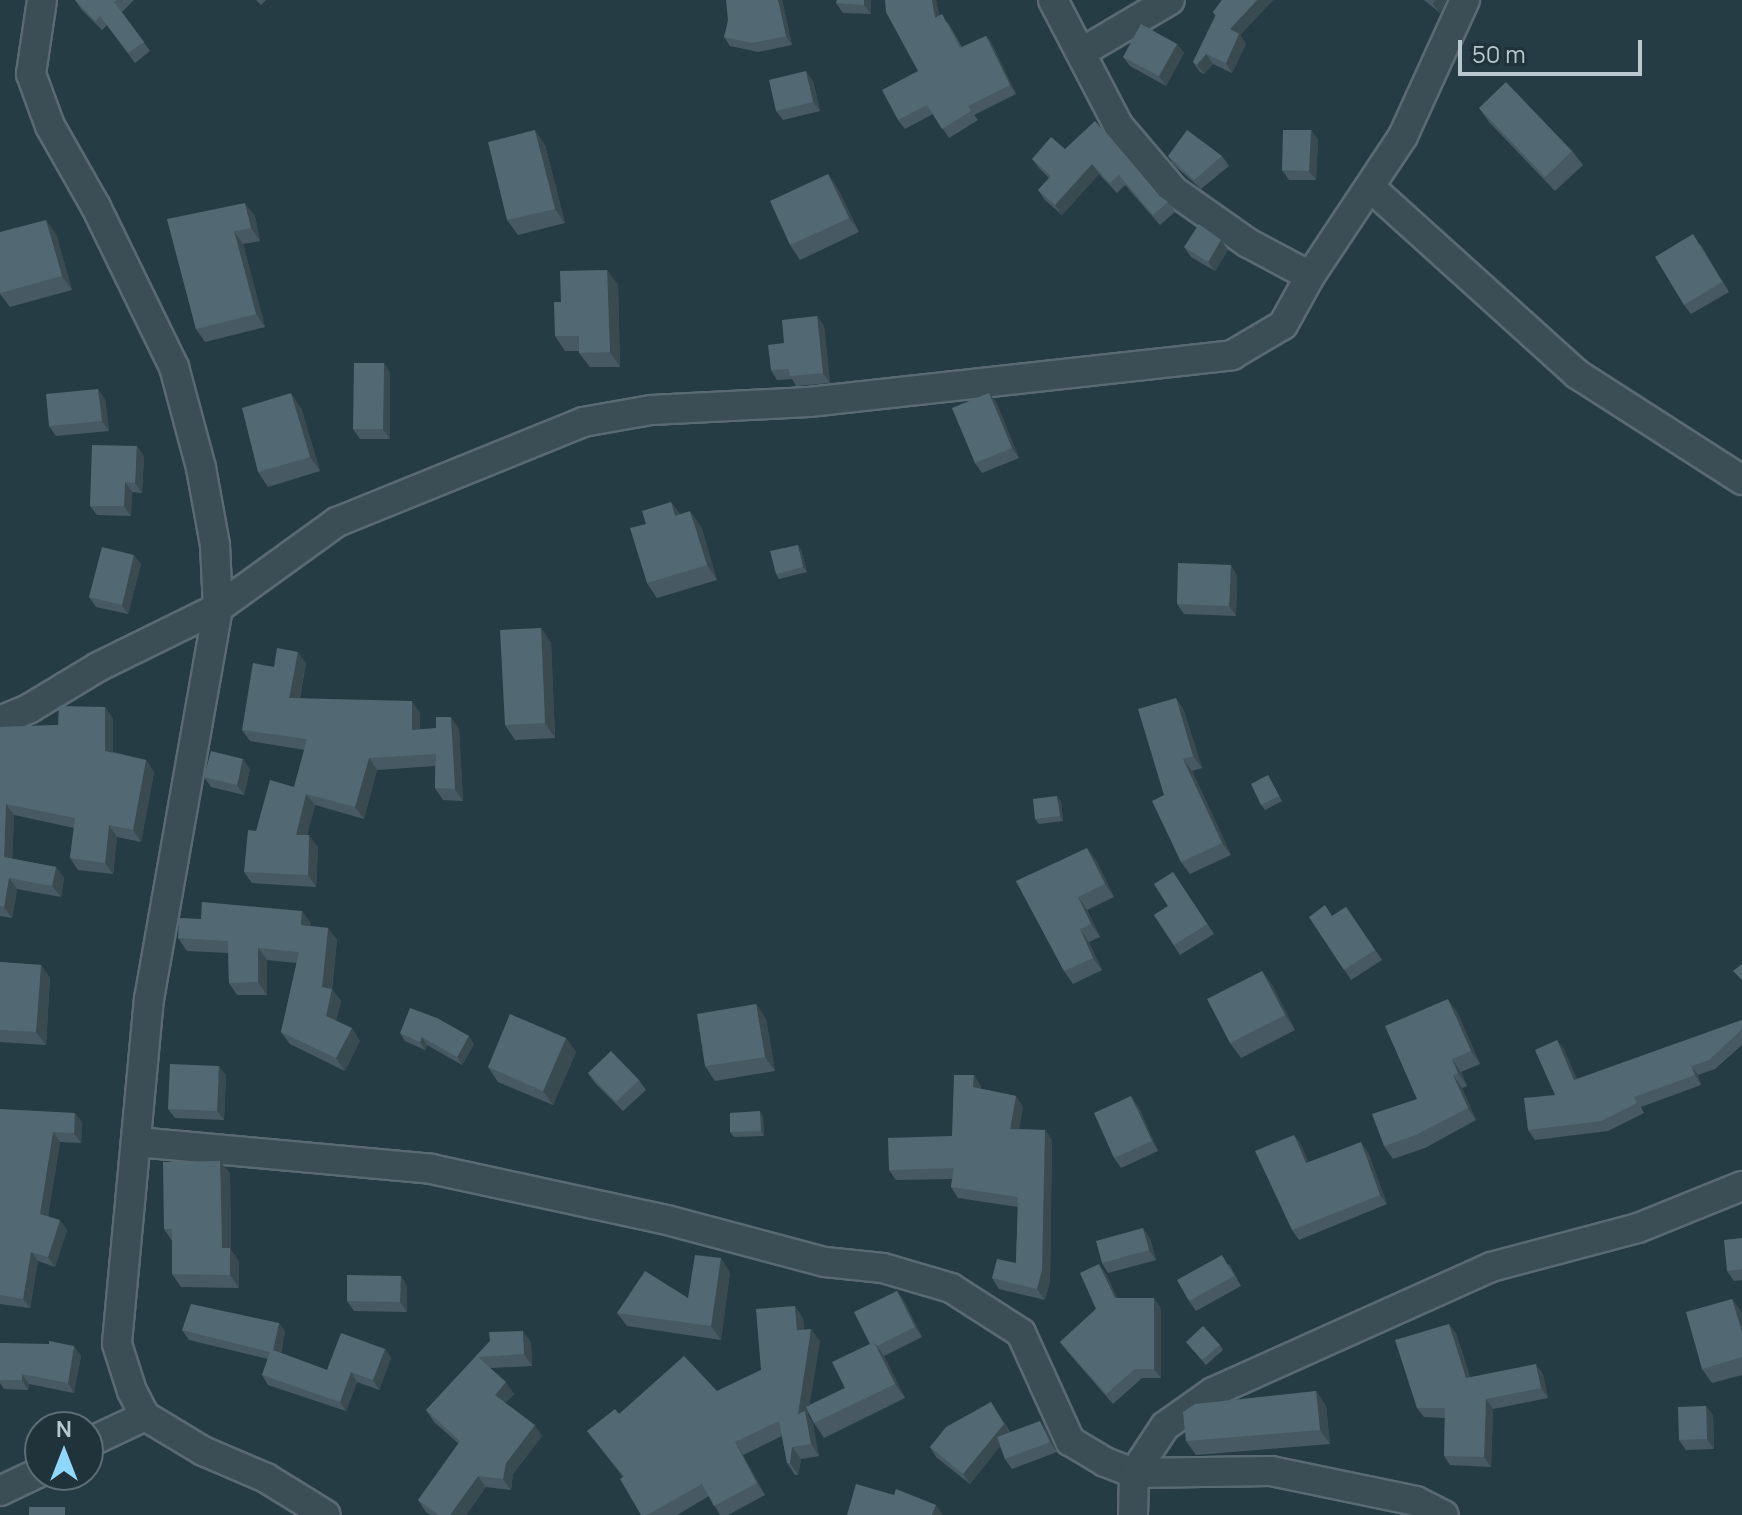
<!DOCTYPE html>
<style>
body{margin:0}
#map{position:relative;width:1742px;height:1515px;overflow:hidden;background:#263c45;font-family:Manrope,sans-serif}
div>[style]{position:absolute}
.roads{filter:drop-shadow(2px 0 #5a6a72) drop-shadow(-2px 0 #5a6a72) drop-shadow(0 2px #5a6a72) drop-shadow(0 -2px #5a6a72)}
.street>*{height:28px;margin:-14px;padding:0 14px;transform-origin:14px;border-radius:14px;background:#3b4d55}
.wall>*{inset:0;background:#475a63}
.shaded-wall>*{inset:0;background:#394a50}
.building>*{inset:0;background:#526973}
span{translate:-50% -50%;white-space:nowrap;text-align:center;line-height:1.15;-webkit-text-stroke:6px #20323a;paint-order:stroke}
.north{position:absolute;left:24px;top:1411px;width:80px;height:80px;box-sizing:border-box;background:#20323a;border:2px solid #5d6e75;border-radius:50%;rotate:0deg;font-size:22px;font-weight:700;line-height:32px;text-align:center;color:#b9c7ce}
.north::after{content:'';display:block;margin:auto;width:28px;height:36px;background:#8fd7fd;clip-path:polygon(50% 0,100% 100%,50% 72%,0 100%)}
.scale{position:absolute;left:1458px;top:40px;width:184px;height:36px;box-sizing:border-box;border:4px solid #b9c7ce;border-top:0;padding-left:10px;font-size:24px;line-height:28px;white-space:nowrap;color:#b9c7ce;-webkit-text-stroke:6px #20323a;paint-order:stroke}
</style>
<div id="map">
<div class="roads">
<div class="street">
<div style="left:42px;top:0;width:75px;rotate:98.5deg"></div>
<div style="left:31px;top:74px;width:55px;rotate:69.9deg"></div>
<div style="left:50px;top:126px;width:93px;rotate:60.4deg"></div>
<div style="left:96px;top:207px;width:178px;rotate:64deg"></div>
<div style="left:174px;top:367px;width:105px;rotate:75deg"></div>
<div style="left:201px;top:468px;width:78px;rotate:79.7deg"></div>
<div style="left:215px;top:545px;width:63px;rotate:87.3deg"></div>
<div style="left:218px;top:608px;width:396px;rotate:100deg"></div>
<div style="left:149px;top:998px;width:347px;rotate:95.3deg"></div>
<div style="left:117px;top:1344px;width:49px;rotate:72.3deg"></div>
<div style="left:132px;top:1391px;width:28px;rotate:63deg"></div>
<div style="left:145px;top:1416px;width:68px;rotate:31.1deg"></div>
<div style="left:203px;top:1451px;width:69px;rotate:23.2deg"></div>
<div style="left:266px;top:1478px;width:70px;rotate:31.7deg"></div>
<div style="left:1053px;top:0;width:141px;rotate:62.5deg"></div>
<div style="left:1118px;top:125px;width:87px;rotate:49.7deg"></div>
<div style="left:1174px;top:191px;width:90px;rotate:35.1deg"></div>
<div style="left:1248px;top:243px;width:70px;rotate:28deg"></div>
<div style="left:1082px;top:52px;width:102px;rotate:-30.6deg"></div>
<div style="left:1370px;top:187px;width:279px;rotate:42.1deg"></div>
<div style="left:1577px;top:374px;width:196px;rotate:32.7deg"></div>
<div style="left:0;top:721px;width:33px;rotate:-23deg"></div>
<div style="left:30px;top:708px;width:79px;rotate:-31.1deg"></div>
<div style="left:98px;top:667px;width:134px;rotate:-26.2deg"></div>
<div style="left:218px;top:608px;width:147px;rotate:-35.9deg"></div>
<div style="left:337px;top:522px;width:266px;rotate:-22.1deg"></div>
<div style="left:583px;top:422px;width:69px;rotate:-10deg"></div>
<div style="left:651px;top:410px;width:158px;rotate:-2.9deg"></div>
<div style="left:809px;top:402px;width:426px;rotate:-6.3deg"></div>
<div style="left:1232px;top:355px;width:59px;rotate:-30.5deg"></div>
<div style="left:1283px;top:325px;width:56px;rotate:-61.1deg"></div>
<div style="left:1310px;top:276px;width:168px;rotate:-56.4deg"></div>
<div style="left:1403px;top:136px;width:149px;rotate:-65.5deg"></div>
<div style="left:137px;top:1142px;width:295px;rotate:5.2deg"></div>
<div style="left:431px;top:1169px;width:241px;rotate:12.2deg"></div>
<div style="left:667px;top:1220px;width:163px;rotate:14.9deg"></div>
<div style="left:825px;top:1262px;width:58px;rotate:5.9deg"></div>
<div style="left:883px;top:1268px;width:71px;rotate:16.4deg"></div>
<div style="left:951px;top:1288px;width:83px;rotate:32.7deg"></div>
<div style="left:1021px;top:1333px;width:119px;rotate:65.6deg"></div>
<div style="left:1070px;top:1441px;width:41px;rotate:31deg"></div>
<div style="left:1105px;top:1462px;width:31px;rotate:21deg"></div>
<div style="left:1134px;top:1473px;width:137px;rotate:-0.8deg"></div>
<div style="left:1271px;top:1471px;width:148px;rotate:11.7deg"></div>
<div style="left:1416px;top:1501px;width:31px;rotate:27deg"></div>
<div style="left:88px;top:1443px;width:63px;rotate:-25.3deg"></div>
<div style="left:0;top:1491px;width:44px;rotate:-25.4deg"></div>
<div style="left:1133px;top:1515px;width:42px;rotate:-88.6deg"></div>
<div style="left:1134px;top:1473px;width:56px;rotate:-56.6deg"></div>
<div style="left:1165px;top:1426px;width:59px;rotate:-35.3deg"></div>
<div style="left:1213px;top:1392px;width:305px;rotate:-24.2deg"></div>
<div style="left:1491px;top:1267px;width:152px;rotate:-14.9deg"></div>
<div style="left:1638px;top:1228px;width:112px;rotate:-22deg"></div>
</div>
</div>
<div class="wall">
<div style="clip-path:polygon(75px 0,134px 0,122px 12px,150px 51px,135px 63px,107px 25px,102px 30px,81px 9px)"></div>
<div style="clip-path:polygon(256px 0,266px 0,261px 5px)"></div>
<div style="clip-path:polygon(782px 0,792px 45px,758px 52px,730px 46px,724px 37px)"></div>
<div style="clip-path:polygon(837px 0,871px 0,871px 14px,843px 13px,836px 3px)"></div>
<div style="clip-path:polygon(936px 0,939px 16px,948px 23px,962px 47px,986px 36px,992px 44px,1016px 94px,974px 115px,978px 120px,949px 138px,933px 114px,905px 129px,898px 120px,918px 71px)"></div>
<div style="clip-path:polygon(1222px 0,1273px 0,1240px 35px,1246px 44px,1232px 73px,1213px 64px,1204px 74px,1200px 72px,1193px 62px,1215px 16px,1213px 12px)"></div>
<div style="clip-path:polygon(1424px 0,1446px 0,1440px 13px)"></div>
<div style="clip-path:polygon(1177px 44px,1184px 53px,1166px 86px,1130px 66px,1123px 57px)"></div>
<div style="clip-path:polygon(813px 81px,820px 111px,783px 120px,776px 111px)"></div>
<div style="clip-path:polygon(1479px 108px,1572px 151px,1583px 165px,1555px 191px,1489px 122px)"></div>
<div style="clip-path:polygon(1311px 130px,1318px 140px,1316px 180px,1289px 180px,1282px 170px)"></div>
<div style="clip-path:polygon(545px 145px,565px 223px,518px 235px,507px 220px)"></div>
<div style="clip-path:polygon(1065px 149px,1154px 192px,1168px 202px,1175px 212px,1160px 225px,1125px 185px,1117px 193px,1099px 174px,1062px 215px,1045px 200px,1038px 190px,1049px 178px,1039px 168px,1032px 159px)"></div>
<div style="clip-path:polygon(1168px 156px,1222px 156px,1229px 166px,1201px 189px,1174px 165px)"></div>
<div style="clip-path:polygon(828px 174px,838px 189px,859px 232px,800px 260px,790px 245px)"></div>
<div style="clip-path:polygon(255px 216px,260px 241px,243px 244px,265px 327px,205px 342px,196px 329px,167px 219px)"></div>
<div style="clip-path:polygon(0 232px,56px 234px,72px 290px,10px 307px,0 294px)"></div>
<div style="clip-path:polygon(1221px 240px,1228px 250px,1215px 271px,1191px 257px,1184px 247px)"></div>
<div style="clip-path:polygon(1700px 244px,1729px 292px,1691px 314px,1684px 305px)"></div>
<div style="clip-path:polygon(607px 270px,618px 285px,620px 367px,590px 367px,579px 353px,579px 351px,565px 351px,555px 336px,561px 302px)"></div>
<div style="clip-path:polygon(817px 316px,824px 326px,830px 383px,796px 386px,792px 379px,777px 380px,771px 370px,784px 343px)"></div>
<div style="clip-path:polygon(384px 363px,390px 373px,390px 439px,360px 439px,353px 429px)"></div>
<div style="clip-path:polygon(989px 393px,996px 402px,1019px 458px,982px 473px,975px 463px)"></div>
<div style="clip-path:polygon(105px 399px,109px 431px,56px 436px,49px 426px)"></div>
<div style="clip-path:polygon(301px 408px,320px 471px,268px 487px,258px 472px)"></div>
<div style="clip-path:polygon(144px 456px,142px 493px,132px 492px,131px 516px,97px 515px,90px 506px)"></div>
<div style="clip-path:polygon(671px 502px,680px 514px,701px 526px,717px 580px,657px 598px,647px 583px,646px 524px)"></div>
<div style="clip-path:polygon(801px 550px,807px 572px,779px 579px,776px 574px)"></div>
<div style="clip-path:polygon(141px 564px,128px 614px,96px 607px,89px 597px)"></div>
<div style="clip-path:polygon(1237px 575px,1236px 616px,1184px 614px,1177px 604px)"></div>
<div style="clip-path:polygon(541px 628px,551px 643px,555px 738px,515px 740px,505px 725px)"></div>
<div style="clip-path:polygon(306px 663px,300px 698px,420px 713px,420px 729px,459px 729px,463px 801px,443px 800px,435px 788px,435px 766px,377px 770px,364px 819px,315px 805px,307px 835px,318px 847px,316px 887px,252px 883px,244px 872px,256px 831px,294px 787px,305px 750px,250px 741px,242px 730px,274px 667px)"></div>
<div style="clip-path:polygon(1176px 698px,1184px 711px,1202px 768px,1192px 771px,1231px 855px,1190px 874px,1181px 862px,1164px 795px)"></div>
<div style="clip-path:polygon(105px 707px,113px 719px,113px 752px,146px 760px,154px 772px,141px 842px,117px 837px,113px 874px,78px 870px,70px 858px,74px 828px,14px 815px,12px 859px,56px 867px,64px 878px,61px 897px,17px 889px,12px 918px,0 916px,0 727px,58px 725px)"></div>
<div style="clip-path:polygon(250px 769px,244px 795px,211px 787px,204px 777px)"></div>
<div style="clip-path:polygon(1268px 775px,1282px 801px,1265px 810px,1261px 805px)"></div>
<div style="clip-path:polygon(1061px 801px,1063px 821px,1039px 824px,1035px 819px)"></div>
<div style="clip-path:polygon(1096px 860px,1114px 897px,1087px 910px,1100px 937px,1089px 942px,1102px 970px,1073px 984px,1064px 971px,1016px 881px)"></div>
<div style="clip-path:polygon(1173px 872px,1214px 934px,1180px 955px,1154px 915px,1168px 906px)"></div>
<div style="clip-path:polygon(1346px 907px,1382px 960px,1351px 980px,1309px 917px,1332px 916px)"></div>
<div style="clip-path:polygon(311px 923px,310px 926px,328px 928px,337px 940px,332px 989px,341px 1001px,336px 1021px,360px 1041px,345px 1071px,290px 1044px,281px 1032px,297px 963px,267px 960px,267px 995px,237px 995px,229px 983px,228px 953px,187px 951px,178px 938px)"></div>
<div style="clip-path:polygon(0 962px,41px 965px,50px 978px,46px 1045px,0 1042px)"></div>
<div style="clip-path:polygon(1262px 971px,1272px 985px,1295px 1030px,1241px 1058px,1230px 1043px)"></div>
<div style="clip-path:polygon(756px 1004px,766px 1019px,775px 1071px,715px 1081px,705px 1066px)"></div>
<div style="clip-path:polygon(1457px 1012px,1480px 1064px,1461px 1072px,1467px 1086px,1462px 1088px,1476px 1120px,1425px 1148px,1393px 1159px,1384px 1146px,1417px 1099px)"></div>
<div style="clip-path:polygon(1742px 1020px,1742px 1045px,1715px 1069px,1698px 1075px,1701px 1085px,1641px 1107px,1644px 1113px,1608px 1131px,1535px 1140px,1528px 1130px,1555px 1095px,1557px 1040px,1564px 1050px,1577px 1079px)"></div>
<div style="clip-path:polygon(400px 1033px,474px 1044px,462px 1065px,427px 1045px,425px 1050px,405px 1041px)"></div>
<div style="clip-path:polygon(566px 1038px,576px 1052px,553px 1105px,498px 1082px,488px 1067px)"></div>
<div style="clip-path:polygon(588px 1073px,639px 1080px,646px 1090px,623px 1111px,595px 1083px)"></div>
<div style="clip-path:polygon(226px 1075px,224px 1120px,175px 1118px,168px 1109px)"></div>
<div style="clip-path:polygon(981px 1086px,981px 1089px,1016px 1096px,1023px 1107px,1019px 1129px,1045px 1130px,1052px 1141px,1050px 1281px,1045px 1300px,999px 1289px,992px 1278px,1016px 1263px,1018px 1207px,958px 1198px,951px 1187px,952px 1179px,896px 1180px,889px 1170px,952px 1136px)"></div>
<div style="clip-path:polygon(1138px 1106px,1158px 1151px,1121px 1168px,1114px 1158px)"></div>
<div style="clip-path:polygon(0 1109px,82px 1122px,81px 1143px,60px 1142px,48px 1216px,67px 1230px,55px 1267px,38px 1261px,30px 1308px,0 1304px)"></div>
<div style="clip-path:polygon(763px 1116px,764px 1136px,734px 1137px,730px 1132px)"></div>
<div style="clip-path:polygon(1294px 1135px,1301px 1145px,1308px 1162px,1368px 1152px,1387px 1204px,1299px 1240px,1292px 1230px)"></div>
<div style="clip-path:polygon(220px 1161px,230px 1174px,231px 1250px,239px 1262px,239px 1288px,181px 1287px,172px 1274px,172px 1241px,164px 1229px)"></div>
<div style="clip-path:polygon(1150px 1238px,1156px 1260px,1108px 1273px,1102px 1263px)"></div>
<div style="clip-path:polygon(1742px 1238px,1742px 1280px,1734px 1281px,1727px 1271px)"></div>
<div style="clip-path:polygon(1229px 1264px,1241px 1286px,1196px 1311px,1189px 1301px)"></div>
<div style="clip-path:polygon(730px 1272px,721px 1340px,627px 1326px,617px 1313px,688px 1298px)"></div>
<div style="clip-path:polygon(1106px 1274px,1117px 1298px,1161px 1308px,1161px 1378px,1142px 1378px,1113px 1404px,1067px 1351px,1060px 1342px,1096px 1309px)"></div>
<div style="clip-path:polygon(407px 1286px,407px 1312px,354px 1311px,347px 1301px)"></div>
<div style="clip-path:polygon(897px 1291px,904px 1301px,922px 1337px,884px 1356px,905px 1398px,824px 1438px,814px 1423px,808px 1412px,808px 1415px,819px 1456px,801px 1459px,798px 1475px,795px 1475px,787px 1463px,782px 1436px,743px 1455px,765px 1495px,728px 1515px,720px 1515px,709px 1496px,677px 1515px,641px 1515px,623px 1477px,587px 1431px,619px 1414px,717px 1391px,761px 1370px,803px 1318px,804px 1330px,820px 1341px,809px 1405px,845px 1388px,870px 1344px)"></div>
<div style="clip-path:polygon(1732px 1299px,1742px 1313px,1742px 1375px,1712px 1383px,1702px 1369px)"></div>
<div style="clip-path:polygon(279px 1323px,285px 1332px,281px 1353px,327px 1370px,385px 1349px,391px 1358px,379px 1390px,357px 1382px,346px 1411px,268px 1385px,262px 1375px,268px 1359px,189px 1340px,182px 1330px)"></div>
<div style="clip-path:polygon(1456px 1333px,1470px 1377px,1543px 1374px,1548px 1398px,1493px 1409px,1491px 1467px,1450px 1465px,1444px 1456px,1445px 1418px,1424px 1417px,1417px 1408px)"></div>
<div style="clip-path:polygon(490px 1341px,531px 1342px,532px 1366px,490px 1368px,514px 1394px,505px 1403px,542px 1436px,513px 1474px,511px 1490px,486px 1487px,466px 1515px,431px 1515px,426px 1512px,418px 1500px,459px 1444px,434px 1422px,426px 1410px)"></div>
<div style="clip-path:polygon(1186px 1342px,1220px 1345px,1223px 1350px,1206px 1365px)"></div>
<div style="clip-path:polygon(0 1343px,74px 1346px,81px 1356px,74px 1393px,29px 1384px,28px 1390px,4px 1389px,0 1383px)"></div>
<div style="clip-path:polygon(1316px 1391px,1326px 1406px,1330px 1444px,1196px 1455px,1186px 1441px)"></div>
<div style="clip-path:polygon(991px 1402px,1010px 1432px,1047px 1430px,1057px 1452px,1012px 1469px,1005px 1459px,1000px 1446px,970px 1484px,936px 1457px,930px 1447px)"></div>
<div style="clip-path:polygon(1706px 1406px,1713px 1416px,1714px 1449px,1686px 1450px,1679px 1440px)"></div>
</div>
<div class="shaded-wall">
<div style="clip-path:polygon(778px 0,782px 0,792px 45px,786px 36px)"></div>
<div style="clip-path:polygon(864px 0,871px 0,871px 14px,864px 5px)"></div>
<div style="clip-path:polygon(932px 0,936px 0,941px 27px,935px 18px)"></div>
<div style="clip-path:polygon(1257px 0,1273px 0,1240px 35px,1246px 44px,1232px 73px,1226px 63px,1230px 29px)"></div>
<div style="clip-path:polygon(1435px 0,1446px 0,1440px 13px,1433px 4px)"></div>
<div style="clip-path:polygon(986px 36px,992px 44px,1016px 94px,1010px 85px)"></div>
<div style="clip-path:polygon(1177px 44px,1184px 53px,1166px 86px,1159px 76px)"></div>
<div style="clip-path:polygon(1206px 54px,1213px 64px,1204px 74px,1197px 65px)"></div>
<div style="clip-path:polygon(806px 71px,813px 81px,820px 111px,813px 102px)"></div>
<div style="clip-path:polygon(535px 130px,545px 145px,565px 223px,555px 209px)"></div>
<div style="clip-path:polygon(1311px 130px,1318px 140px,1316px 180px,1309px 171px)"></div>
<div style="clip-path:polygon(1092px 164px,1099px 174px,1062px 215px,1055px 205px)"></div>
<div style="clip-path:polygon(828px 174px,838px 189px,859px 232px,849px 218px)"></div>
<div style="clip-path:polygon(245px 203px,255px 216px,260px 241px,251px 228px)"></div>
<div style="clip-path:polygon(46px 220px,56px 234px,72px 290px,62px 276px)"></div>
<div style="clip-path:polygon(234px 231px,243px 244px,265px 327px,256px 314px)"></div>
<div style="clip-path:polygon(1221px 240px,1228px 250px,1215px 271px,1208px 262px)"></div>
<div style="clip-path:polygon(607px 270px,618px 285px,620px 367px,610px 352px)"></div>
<div style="clip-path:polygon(817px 316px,824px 326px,830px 383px,823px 373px)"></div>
<div style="clip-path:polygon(384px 363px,390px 373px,390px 439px,383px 429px)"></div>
<div style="clip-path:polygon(98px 389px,105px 399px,109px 431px,102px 421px)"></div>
<div style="clip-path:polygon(291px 393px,301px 408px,320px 471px,310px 457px)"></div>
<div style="clip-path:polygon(989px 393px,996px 402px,1019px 458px,1012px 448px)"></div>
<div style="clip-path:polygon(137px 446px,144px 456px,142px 493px,135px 483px)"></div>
<div style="clip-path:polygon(125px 482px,132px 492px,131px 516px,124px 506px)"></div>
<div style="clip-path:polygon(671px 502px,681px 516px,675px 516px)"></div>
<div style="clip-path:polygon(690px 511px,701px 526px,717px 580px,707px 565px)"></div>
<div style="clip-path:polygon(798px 545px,801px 550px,807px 572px,803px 567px)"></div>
<div style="clip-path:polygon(134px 555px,141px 564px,128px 614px,122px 605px)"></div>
<div style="clip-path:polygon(1231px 565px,1237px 575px,1236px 616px,1229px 606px)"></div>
<div style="clip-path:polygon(541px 628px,551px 643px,555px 738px,545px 723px)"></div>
<div style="clip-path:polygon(298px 652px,306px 663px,297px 710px,289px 698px)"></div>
<div style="clip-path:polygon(1176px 698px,1184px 711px,1202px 768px,1193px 756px)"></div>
<div style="clip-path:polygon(412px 701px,420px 713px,420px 742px,412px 730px)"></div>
<div style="clip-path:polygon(105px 707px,113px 719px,113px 762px,105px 751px)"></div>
<div style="clip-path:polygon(451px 717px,459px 729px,463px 801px,455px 789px)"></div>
<div style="clip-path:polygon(369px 758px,377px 770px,364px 819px,355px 807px)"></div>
<div style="clip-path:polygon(243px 759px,250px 769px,244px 795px,237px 785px)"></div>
<div style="clip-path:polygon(1183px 759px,1192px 771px,1231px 855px,1222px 843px)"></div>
<div style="clip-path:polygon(146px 760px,154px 772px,141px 842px,133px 830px)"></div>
<div style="clip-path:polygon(306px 794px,315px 805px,304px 846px,296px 835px)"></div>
<div style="clip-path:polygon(1057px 796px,1061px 801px,1063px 821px,1060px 816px)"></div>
<div style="clip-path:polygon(6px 804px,14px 815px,12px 869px,4px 857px)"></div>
<div style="clip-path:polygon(109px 825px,117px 837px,113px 874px,105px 863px)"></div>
<div style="clip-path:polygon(309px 835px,318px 847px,316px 887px,308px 875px)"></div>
<div style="clip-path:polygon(1087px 848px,1096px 860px,1114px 897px,1105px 884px)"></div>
<div style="clip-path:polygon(56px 867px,64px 878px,61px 897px,52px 886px)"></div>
<div style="clip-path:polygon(9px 878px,17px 889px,12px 918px,4px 907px)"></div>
<div style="clip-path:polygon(1078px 897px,1087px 910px,1100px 937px,1091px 924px)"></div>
<div style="clip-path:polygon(302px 911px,311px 923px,309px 938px,301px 925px)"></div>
<div style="clip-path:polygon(328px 928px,337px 940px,331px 993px,332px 989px,341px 1001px,334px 1028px,326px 1016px,322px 987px)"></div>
<div style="clip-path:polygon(1080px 929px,1089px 942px,1102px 970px,1093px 958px)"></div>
<div style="clip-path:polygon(258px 948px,267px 960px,267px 995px,258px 982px)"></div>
<div style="clip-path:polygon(41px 965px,50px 978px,46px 1045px,36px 1032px)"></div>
<div style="clip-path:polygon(1262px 971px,1272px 985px,1295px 1030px,1285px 1015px)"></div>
<div style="clip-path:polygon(1448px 999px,1457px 1012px,1480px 1064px,1471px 1051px)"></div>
<div style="clip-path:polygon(756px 1004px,766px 1019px,775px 1071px,765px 1057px)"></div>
<div style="clip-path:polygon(352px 1028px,360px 1041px,345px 1071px,336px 1058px)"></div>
<div style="clip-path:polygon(469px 1036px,474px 1044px,462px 1065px,457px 1057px)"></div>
<div style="clip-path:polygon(422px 1037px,427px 1045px,425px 1050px,420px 1042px)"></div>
<div style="clip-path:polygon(566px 1038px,576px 1052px,553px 1105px,543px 1091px)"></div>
<div style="clip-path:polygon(1557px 1040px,1564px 1050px,1581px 1089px,1574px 1080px)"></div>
<div style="clip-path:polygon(1452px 1059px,1461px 1072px,1467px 1086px,1458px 1073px)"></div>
<div style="clip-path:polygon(219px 1066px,226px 1075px,224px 1120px,217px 1111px)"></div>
<div style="clip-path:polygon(1691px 1066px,1698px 1075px,1701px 1085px,1695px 1075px)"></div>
<div style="clip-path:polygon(974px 1075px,981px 1086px,981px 1098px,973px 1087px)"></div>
<div style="clip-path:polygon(1453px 1075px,1462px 1088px,1476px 1120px,1468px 1108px)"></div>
<div style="clip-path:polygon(1016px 1096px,1023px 1107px,1017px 1140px,1010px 1129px)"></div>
<div style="clip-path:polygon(1131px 1096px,1138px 1106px,1158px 1151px,1152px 1141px)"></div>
<div style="clip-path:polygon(760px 1111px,763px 1116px,764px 1136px,761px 1131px)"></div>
<div style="clip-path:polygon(75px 1113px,82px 1122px,81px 1143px,74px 1133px)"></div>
<div style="clip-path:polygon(1045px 1130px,1052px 1141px,1050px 1281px,1045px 1300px,1037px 1289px)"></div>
<div style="clip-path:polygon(53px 1132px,60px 1142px,47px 1223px,40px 1214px)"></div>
<div style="clip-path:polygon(1294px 1135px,1301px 1145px,1313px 1173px,1306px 1163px)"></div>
<div style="clip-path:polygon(1361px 1142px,1368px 1152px,1387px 1204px,1380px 1195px)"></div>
<div style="clip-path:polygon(220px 1161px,230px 1174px,231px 1250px,239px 1262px,239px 1288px,230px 1275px,222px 1248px)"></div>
<div style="clip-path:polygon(60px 1220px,67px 1230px,55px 1267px,48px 1257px)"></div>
<div style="clip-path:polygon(1143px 1228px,1150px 1238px,1156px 1260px,1149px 1250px)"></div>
<div style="clip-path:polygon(31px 1252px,38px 1261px,30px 1308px,23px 1299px)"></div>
<div style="clip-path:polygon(721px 1258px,730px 1272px,721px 1340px,711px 1326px)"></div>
<div style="clip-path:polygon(1099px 1264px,1106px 1274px,1122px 1308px,1115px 1298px)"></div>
<div style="clip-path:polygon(401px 1276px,407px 1286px,407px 1312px,400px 1302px)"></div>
<div style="clip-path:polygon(897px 1291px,904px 1301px,922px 1337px,915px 1327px)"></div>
<div style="clip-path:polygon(1154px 1298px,1161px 1308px,1161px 1378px,1154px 1369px)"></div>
<div style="clip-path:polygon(1732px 1299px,1742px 1313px,1742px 1332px)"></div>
<div style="clip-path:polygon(795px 1306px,803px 1318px,805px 1342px,797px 1330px)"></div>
<div style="clip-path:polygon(279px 1323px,285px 1332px,279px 1359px,273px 1350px)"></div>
<div style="clip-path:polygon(1449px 1324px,1456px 1333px,1473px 1388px,1466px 1378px)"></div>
<div style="clip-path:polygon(811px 1329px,820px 1341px,808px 1415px,813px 1423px,819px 1456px,811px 1444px,798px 1414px)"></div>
<div style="clip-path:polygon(523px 1331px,531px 1342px,532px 1366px,524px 1354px)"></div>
<div style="clip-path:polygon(874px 1342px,884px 1356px,905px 1398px,895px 1384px)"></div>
<div style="clip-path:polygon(74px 1346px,81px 1356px,74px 1393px,68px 1383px)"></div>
<div style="clip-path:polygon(385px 1349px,391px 1358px,379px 1390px,373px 1380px)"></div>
<div style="clip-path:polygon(1536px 1364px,1543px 1374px,1548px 1398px,1541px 1388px)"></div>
<div style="clip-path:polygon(351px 1372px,357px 1382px,346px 1411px,340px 1402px)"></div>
<div style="clip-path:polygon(22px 1374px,29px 1384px,28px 1390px,22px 1380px)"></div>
<div style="clip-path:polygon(506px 1382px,514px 1394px,502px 1406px,495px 1395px)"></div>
<div style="clip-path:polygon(1316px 1391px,1326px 1406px,1330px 1444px,1320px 1430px)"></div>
<div style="clip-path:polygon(1486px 1399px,1493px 1409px,1491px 1467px,1484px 1457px)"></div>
<div style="clip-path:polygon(991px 1402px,1010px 1434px,970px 1484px,963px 1474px)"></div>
<div style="clip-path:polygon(1706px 1406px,1713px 1416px,1714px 1449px,1707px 1439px)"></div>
<div style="clip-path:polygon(1040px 1421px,1047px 1430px,1057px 1452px,1050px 1442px)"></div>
<div style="clip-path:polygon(535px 1425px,542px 1436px,513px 1474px,511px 1490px,503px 1479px,506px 1463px)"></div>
<div style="clip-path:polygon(735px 1442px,743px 1455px,765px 1495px,757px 1483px)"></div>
<div style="clip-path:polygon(792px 1447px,801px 1459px,798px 1475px,790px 1463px)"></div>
<div style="clip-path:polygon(478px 1476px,486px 1487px,466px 1515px,450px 1515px)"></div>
<div style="clip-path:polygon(936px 1505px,943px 1515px,932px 1515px)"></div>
</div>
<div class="building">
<div style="clip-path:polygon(75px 0,117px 0,114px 2px,144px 42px,128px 53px,100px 16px,95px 21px)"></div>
<div style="clip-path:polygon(726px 0,778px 0,786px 36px,752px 43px,724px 37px,728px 20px)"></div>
<div style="clip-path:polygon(837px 0,864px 0,864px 5px,836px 3px)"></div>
<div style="clip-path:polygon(885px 0,932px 0,935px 18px,942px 14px,960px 48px,986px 36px,1010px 85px,968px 106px,971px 111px,942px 129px,927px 105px,898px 120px,882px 90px,918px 71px,886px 12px)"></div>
<div style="clip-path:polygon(1222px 0,1257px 0,1230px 29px,1239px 34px,1226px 63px,1206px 54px,1197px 65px,1193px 62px,1216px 15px,1213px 12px)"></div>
<div style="clip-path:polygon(1141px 24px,1177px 44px,1159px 76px,1123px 57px)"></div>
<div style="clip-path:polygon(806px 71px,813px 102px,776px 111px,769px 80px)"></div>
<div style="clip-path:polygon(1506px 82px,1572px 151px,1545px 177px,1479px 108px)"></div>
<div style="clip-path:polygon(1095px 121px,1154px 192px,1168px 202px,1153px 215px,1119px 175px,1110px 183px,1092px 164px,1055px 205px,1038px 190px,1051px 176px,1032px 159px,1051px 137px,1065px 149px)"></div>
<div style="clip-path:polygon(535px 130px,555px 209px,507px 220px,488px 142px)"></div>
<div style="clip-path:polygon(1187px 130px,1222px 156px,1194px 180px,1168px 156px)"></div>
<div style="clip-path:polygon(1283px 130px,1311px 130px,1309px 171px,1282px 170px)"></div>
<div style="clip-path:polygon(828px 174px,849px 218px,790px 245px,770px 201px)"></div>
<div style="clip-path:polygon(245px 203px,251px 228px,234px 231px,256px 314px,196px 329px,167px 219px)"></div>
<div style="clip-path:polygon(46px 220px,62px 276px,0 293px,0 232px)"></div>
<div style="clip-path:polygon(1199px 224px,1221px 240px,1208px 262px,1184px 247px)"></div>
<div style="clip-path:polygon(1693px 234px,1722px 282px,1684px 305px,1655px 257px)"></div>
<div style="clip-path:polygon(607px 270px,610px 352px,579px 353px,579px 336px,555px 336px,554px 302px,561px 302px,560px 271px)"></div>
<div style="clip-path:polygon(817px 316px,823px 373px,790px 376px,789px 369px,771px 370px,768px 345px,784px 343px,782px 320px)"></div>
<div style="clip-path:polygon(354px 363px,384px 363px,383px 429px,353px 429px)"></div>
<div style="clip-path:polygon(98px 389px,102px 421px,49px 426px,46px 394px)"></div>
<div style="clip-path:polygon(291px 393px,310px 457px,258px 472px,242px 408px)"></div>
<div style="clip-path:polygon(989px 393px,1012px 448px,975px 463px,952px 408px)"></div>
<div style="clip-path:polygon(92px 445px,137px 446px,135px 483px,125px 482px,124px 506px,90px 506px)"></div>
<div style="clip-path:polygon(671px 502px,675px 516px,690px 511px,707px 565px,647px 583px,630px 528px,646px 524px,642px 511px)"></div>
<div style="clip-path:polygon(798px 545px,803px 567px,776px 574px,770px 551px)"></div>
<div style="clip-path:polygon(102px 547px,134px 555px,122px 605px,89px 597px)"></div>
<div style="clip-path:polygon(1178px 563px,1231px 565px,1229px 606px,1177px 604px)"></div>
<div style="clip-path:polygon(541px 628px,545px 723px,505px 725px,500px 630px)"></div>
<div style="clip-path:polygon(277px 648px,298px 652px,289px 698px,412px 701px,412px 730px,436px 728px,436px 717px,451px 717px,455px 789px,435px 788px,436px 754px,369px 758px,355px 807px,306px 794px,296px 835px,309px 835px,308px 875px,244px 872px,248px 830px,256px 831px,270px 780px,294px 787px,307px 739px,242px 730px,253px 663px,274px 667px)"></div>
<div style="clip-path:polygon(1176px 698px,1193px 756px,1183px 759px,1222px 843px,1181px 862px,1152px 801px,1164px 795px,1138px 709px)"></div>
<div style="clip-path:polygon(59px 706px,105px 707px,105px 751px,146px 760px,133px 830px,109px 825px,105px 863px,70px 858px,75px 818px,6px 804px,4px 857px,56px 867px,52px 886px,9px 878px,4px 907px,0 906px,0 727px,58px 725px)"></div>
<div style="clip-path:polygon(211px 751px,243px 759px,237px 785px,204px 777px)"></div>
<div style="clip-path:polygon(1268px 775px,1279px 796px,1261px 805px,1251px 784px)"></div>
<div style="clip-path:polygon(1057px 796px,1060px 816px,1035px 819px,1033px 799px)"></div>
<div style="clip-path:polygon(1087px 848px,1105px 884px,1078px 897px,1091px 924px,1080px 929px,1093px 958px,1064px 971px,1016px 881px)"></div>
<div style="clip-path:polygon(1173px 872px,1207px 924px,1174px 945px,1154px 915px,1168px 906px,1154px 884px)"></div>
<div style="clip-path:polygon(202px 902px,302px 911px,301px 925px,328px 928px,322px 987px,332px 989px,326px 1016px,352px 1028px,336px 1058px,281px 1032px,299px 952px,258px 948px,258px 982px,229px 983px,228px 941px,178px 938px,179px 918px,201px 919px)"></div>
<div style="clip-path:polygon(1325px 905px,1332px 916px,1346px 907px,1375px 950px,1344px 970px,1309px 917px)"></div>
<div style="clip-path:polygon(0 962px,41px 965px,36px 1032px,0 1030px)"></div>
<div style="clip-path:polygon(1742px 964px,1742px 980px,1733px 971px)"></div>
<div style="clip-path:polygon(1262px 971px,1285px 1015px,1230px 1043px,1207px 999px)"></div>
<div style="clip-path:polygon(1448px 999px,1471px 1051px,1452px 1059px,1458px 1073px,1453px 1075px,1468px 1108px,1416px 1135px,1384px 1146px,1372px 1114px,1417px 1099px,1385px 1026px)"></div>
<div style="clip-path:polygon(756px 1004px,765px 1057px,705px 1066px,697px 1014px)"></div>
<div style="clip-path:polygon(410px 1008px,437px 1018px,469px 1036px,457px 1057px,422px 1037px,420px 1042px,400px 1033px)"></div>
<div style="clip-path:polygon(510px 1014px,566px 1038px,543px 1091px,488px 1067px)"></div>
<div style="clip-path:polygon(1742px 1020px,1742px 1029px,1709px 1060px,1691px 1066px,1695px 1075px,1634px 1097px,1637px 1103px,1601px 1121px,1528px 1130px,1524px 1098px,1555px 1095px,1535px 1050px,1557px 1040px,1574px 1080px)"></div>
<div style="clip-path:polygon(611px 1051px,639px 1080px,616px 1102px,588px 1073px)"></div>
<div style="clip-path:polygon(170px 1064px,219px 1066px,217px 1111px,168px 1109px)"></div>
<div style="clip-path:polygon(954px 1075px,974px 1075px,973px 1087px,1016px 1096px,1010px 1129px,1045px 1130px,1042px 1270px,1037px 1289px,992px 1278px,997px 1259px,1016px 1263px,1018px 1197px,951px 1187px,954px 1168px,889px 1170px,888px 1138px,952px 1136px)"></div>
<div style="clip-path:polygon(1131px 1096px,1152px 1141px,1114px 1158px,1094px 1113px)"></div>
<div style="clip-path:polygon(0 1109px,75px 1113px,74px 1133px,53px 1132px,40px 1214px,60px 1220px,48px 1257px,31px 1252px,23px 1299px,0 1295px)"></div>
<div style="clip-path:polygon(760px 1111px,761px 1131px,730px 1132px,730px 1113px)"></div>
<div style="clip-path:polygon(1294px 1135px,1306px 1163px,1361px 1142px,1380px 1195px,1292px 1230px,1255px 1151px)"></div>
<div style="clip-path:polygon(220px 1161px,222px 1248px,230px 1248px,230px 1275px,172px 1274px,172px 1229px,164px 1229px,163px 1162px)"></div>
<div style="clip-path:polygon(1143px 1228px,1149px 1250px,1102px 1263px,1096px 1241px)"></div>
<div style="clip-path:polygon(1742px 1238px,1742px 1269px,1727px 1271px,1724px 1240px)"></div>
<div style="clip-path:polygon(695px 1255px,721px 1258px,711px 1326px,617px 1313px,645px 1271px,688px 1298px)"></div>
<div style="clip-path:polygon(1222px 1255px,1234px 1276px,1189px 1301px,1177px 1280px)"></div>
<div style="clip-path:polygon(1099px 1264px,1115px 1298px,1154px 1298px,1154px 1369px,1135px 1369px,1106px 1394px,1060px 1342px,1096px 1309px,1080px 1273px)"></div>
<div style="clip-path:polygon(347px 1275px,401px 1276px,400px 1302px,347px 1301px)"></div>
<div style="clip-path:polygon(897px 1291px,915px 1327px,877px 1346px,874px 1342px,870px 1344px,854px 1312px)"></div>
<div style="clip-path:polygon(1732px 1299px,1742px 1332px,1742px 1357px,1702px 1369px,1686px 1312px)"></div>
<div style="clip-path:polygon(191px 1304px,279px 1323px,273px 1350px,327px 1370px,341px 1333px,385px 1349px,373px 1380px,351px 1372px,340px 1402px,262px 1375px,270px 1352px,182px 1330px)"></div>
<div style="clip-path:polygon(795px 1306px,797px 1330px,811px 1329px,798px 1414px,805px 1411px,811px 1444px,792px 1447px,790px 1463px,787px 1463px,779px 1421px,735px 1442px,757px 1483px,714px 1506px,702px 1484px,647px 1515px,641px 1515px,620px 1479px,624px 1476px,587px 1431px,615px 1409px,619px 1414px,684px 1356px,717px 1391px,761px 1370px,756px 1309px)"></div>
<div style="clip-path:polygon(1449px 1324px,1466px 1378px,1536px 1364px,1541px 1388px,1486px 1399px,1484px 1457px,1444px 1456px,1445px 1408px,1417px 1408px,1395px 1340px)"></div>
<div style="clip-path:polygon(1203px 1326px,1220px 1345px,1202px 1360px,1186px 1342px)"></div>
<div style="clip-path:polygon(523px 1331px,524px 1354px,478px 1357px,506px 1382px,495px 1395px,535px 1425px,506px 1463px,503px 1479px,478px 1476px,450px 1515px,439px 1515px,418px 1500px,460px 1441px,426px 1410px,490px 1341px,489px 1332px)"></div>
<div style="clip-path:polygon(49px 1341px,74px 1346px,68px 1383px,22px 1374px,22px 1380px,0 1380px,0 1343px,49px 1344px)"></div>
<div style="clip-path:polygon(874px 1342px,895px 1384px,814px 1423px,806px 1407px,845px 1388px,832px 1362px)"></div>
<div style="clip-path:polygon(1316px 1391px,1320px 1430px,1186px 1441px,1183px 1412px,1195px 1404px)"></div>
<div style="clip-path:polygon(991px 1402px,1004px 1424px,963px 1474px,930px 1447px,946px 1427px)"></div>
<div style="clip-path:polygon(1706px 1406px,1707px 1439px,1679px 1440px,1678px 1407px)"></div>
<div style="clip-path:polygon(1040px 1421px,1050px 1442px,1005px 1459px,997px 1437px)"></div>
<div style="clip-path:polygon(856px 1484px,894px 1495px,896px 1489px,936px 1505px,932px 1515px,847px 1515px)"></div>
<div style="clip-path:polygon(29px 1507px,65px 1507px,65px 1515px,29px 1515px)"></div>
</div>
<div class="north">N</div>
<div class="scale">50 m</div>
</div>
